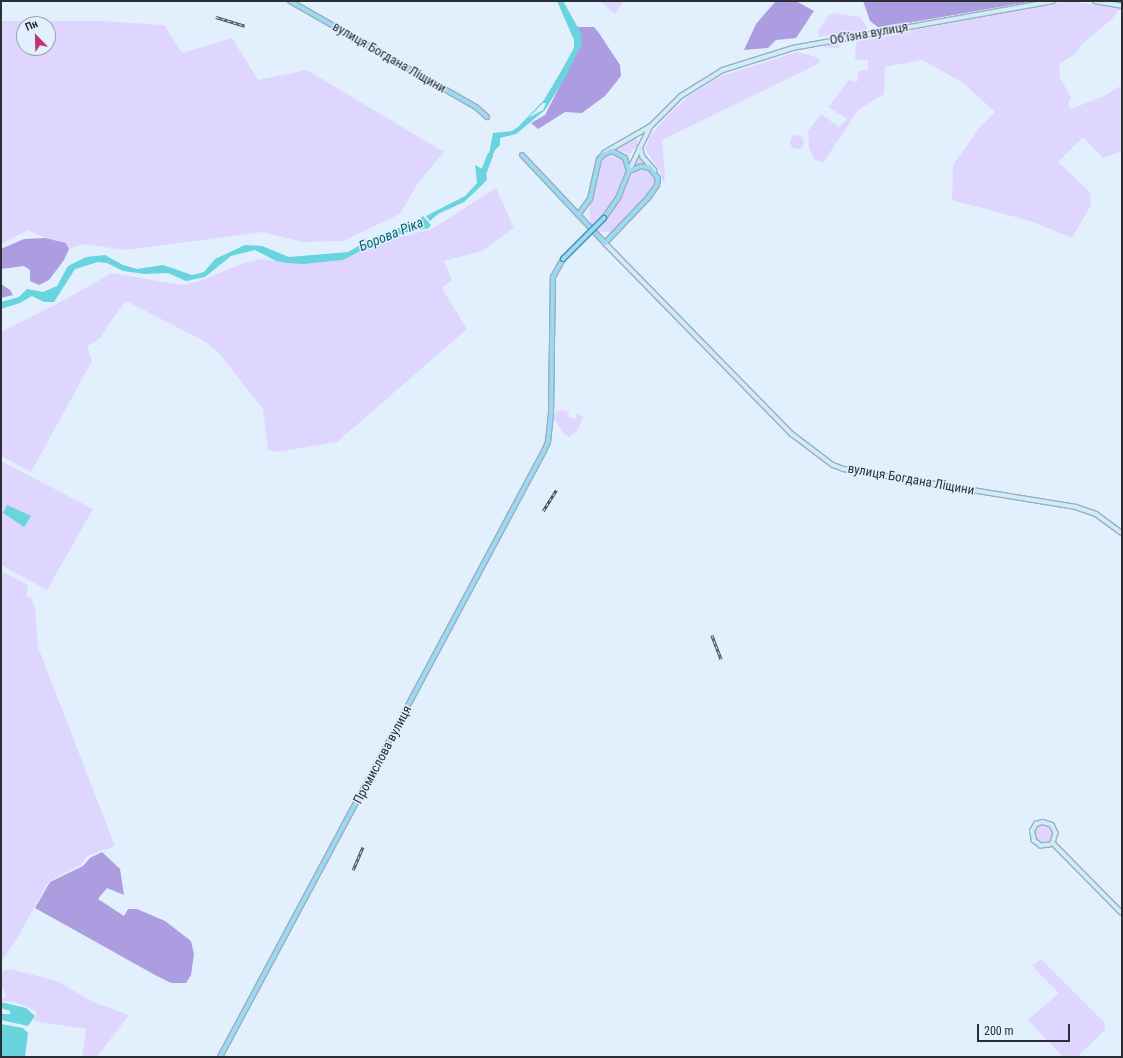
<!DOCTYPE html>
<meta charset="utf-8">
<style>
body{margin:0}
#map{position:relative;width:1123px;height:1058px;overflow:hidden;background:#e2f0fe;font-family:"Roboto Condensed",sans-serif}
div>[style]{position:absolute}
.green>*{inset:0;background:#ded6fe}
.round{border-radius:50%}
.forest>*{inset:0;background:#ac9ce0}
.water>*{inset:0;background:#69d3de}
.river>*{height:5.5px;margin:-2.75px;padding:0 2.75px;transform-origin:2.75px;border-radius:2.75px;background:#69d3de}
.roads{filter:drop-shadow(1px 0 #9facb9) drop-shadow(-1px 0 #9facb9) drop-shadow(0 1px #9facb9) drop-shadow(0 -1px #9facb9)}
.secondary>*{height:3.5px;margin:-1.75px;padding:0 1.75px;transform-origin:1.75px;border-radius:1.75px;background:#ccedf9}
.primary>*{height:4px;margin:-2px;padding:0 2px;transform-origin:2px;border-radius:2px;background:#99daf4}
.rail>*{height:2.5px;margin-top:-1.25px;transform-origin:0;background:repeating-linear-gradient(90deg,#e2f0fe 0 3px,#4a5058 0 6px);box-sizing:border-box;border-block:1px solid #4a5058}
.bridges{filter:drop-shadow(1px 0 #468fac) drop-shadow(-1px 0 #468fac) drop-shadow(0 1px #468fac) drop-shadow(0 -1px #468fac)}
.primary-bridge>*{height:4px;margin:-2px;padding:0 2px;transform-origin:2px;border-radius:2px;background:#99daf4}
span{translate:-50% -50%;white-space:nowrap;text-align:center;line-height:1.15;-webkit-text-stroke:3px #e2f0fe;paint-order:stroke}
.street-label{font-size:13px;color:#2a2f35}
.water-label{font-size:14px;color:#04646c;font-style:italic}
.frame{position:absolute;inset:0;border:2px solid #2a2f35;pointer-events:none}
.north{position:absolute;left:16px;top:16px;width:40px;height:40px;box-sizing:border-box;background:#e2f0fe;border:1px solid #98a3ae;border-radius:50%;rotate:337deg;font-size:11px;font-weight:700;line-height:16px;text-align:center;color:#2a2f35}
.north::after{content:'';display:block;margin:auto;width:14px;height:18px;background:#c13468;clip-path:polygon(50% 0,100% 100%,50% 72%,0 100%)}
.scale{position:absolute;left:977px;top:1024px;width:93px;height:18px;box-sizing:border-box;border:2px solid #2a2f35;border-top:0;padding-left:5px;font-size:12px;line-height:14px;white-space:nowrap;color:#2a2f35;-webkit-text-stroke:3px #e2f0fe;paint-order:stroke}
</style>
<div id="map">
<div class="green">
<div style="clip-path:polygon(600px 1px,624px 1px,615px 14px)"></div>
<div style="clip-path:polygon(1063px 2px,1076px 2px,1121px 8px,1111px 20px,1082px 44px,1075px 54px,1059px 64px,1060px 78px,1071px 97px,1068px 104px,1071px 109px,1104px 96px,1122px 85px,1122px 151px,1103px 158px,1083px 137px,1058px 162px,1090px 192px,1091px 205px,1072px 238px,1030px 221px,952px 200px,953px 165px,980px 127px,995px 112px,962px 82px,922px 60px,885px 67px,884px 94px,858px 110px,823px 163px,814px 159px,809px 148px,808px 131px,821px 114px,839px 127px,847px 119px,828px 107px,849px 80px,857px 82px,859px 71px,868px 70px,868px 60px,855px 60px,856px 41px)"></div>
<div style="clip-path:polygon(834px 13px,860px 17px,867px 28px,864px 31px,819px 37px,818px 31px,828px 16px)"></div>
<div style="clip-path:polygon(evenodd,1px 21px,101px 21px,164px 25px,182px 53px,232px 38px,258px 80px,307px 70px,444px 152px,418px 183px,400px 214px,343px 241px,302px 242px,263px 232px,125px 250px,83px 244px,69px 249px,66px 243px,45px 238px,28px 230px,1px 244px,1px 21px,24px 24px,48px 24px,48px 48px,24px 48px,24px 24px)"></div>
<div style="clip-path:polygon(837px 43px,840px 46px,838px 48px,822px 47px)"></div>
<div style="clip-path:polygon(797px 52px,819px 58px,820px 63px,662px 140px,665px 175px,664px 182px,662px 180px,660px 171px,645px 149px,650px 136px,669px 114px,689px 96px,721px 76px)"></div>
<div class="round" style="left:790px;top:135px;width:14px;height:14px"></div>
<div style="clip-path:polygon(637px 136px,638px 143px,630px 154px,614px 149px)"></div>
<div style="clip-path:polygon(638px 153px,641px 157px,650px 165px,633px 166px)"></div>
<div style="clip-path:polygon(606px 155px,622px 160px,627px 171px,610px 207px,591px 226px,589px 209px,598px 169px)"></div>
<div style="clip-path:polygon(640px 168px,650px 170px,656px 176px,657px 183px,648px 197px,613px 232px,598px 232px,597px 231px,620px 202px,633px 172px)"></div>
<div style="clip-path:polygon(496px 188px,514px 228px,482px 251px,444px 261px,452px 280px,442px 288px,467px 329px,337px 442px,278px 452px,268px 450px,263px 409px,218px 352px,204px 341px,126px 301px,108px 325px,101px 338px,87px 346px,92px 361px,31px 472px,1px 456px,1px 332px,62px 301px,68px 312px,62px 301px,112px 273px,182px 285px,200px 281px,241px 264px,261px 259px,304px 264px,343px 260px,374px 244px,432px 229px)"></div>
<div style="clip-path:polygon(562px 410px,569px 412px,568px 417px,576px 419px,577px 413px,583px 417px,578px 430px,569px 437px,564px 434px,553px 417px,555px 413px)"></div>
<div style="clip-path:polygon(1px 461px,93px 509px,47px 590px,1px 565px)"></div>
<div style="clip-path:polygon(1px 571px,28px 585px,26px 596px,31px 598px,35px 608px,38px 647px,115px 846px,87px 856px,81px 865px,49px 881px,20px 933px,1px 962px)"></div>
<div class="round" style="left:1034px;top:824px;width:20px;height:20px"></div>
<div style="clip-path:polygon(1041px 959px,1105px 1023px,1105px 1030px,1077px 1057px,1063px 1057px,1028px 1020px,1059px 993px,1032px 966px)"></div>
<div style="clip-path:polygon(10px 969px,57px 981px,93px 1002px,129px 1015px,97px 1057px,82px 1057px,86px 1029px,34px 1021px,37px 1012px,30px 1008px,15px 1002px,1px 1001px,7px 995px,1px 986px,1px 972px)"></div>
</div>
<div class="forest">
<div style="clip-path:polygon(776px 1px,796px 1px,814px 11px,796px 38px,776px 40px,768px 48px,744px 50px,756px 24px)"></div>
<div style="clip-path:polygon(863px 1px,1034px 1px,879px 28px,870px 21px)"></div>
<div style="clip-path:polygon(577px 27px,594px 27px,599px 33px,620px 65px,621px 76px,605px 96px,582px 113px,565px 112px,538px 129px,531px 123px,545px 115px,582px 43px)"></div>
<div style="clip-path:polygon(45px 238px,66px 243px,69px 249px,64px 260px,49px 280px,39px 285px,30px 281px,30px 270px,24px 266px,1px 269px,1px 249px,24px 239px)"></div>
<div style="clip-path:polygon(1px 284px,10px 290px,13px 295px,1px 298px)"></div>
<div style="clip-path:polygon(102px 852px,120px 869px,124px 895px,107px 888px,98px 899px,124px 916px,128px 909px,137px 909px,165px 921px,191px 941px,194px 954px,191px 975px,186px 983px,171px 983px,155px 975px,35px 908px,50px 882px,83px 866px,90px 858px)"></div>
</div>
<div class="water">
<div style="clip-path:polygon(evenodd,557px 1px,563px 1px,581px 33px,582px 43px,566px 76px,545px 110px,516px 134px,500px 138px,500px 145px,495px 150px,486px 172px,487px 180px,479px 188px,464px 202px,438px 214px,430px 221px,426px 216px,465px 196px,477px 183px,475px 165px,482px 169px,487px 165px,493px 133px,512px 131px,518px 127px,544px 100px,560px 73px,574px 48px,574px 40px,557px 1px,543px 103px,546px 103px,543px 110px,528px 118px,543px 103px)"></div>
<div style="clip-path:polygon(423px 216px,431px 225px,429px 228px,403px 233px,374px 244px,343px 260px,304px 264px,288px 263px,276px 261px,255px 250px,231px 256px,205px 277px,186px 281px,168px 273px,145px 274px,123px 271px,107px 263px,98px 262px,75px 269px,54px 302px,44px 302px,32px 296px,20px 303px,1px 309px,1px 302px,19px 297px,27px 289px,43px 292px,57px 286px,68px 266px,86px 257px,105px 255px,123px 265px,137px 269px,163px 265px,192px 275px,204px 272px,215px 259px,245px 245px,262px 246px,289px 257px,348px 252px,374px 237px,417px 222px)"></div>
<div style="clip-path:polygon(7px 505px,31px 516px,24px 527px,3px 513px)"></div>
<div style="clip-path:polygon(1px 1002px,26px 1008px,35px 1016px,28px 1026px,1px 1020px,1px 1014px,10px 1014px,10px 1011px,1px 1008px)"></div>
<div style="clip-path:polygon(1px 1024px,23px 1028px,28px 1033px,25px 1057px,1px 1057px)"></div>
</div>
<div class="river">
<div style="left:483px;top:174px;width:19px;rotate:-69deg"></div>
</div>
<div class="roads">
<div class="secondary">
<div style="left:1095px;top:1px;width:27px;rotate:10deg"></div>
<div style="left:640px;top:147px;width:10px;rotate:73deg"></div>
<div style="left:643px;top:157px;width:18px;rotate:49deg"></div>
<div style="left:604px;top:153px;width:52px;rotate:-30deg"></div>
<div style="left:629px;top:171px;width:49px;rotate:-64.5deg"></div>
<div style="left:650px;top:127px;width:44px;rotate:-45deg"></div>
<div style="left:681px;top:96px;width:49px;rotate:-31.8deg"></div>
<div style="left:723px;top:70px;width:73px;rotate:-17.4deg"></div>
<div style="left:793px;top:48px;width:264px;rotate:-10.2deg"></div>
<div style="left:605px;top:243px;width:267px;rotate:45.6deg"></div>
<div style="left:792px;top:434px;width:51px;rotate:37.1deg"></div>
<div style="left:833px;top:465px;width:12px;rotate:20deg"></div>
<div style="left:844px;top:469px;width:235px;rotate:9.3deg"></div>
<div style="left:1076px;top:507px;width:21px;rotate:19deg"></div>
<div style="left:1096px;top:514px;width:32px;rotate:36deg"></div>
<div style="left:1050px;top:845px;width:9px;rotate:174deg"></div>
<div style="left:1041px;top:846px;width:9px;rotate:-144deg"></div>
<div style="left:1034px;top:841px;width:10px;rotate:-101deg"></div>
<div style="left:1032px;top:831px;width:8px;rotate:-60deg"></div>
<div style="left:1036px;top:824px;width:7px;rotate:-16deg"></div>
<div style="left:1043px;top:822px;width:9px;rotate:18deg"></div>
<div style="left:1052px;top:825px;width:9px;rotate:63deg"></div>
<div style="left:1056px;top:833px;width:10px;rotate:107deg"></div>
<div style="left:1053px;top:843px;width:98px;rotate:45.4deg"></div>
</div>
<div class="primary">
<div style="left:290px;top:1px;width:214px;rotate:29.7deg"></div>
<div style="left:476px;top:107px;width:15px;rotate:42deg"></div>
<div style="left:522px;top:155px;width:121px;rotate:46.7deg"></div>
<div style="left:605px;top:243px;width:62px;rotate:-46.3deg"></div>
<div style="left:648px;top:198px;width:16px;rotate:-55deg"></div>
<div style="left:657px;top:185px;width:7px;rotate:-82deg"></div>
<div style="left:658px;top:178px;width:13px;rotate:-129deg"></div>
<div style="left:650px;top:168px;width:9px;rotate:-167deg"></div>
<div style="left:641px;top:166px;width:13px;rotate:157deg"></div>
<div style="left:578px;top:215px;width:20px;rotate:-53deg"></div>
<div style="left:590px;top:199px;width:41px;rotate:-77.3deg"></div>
<div style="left:599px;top:159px;width:7px;rotate:-45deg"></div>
<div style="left:604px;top:154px;width:9px;rotate:-21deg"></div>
<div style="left:612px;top:151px;width:15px;rotate:28deg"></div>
<div style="left:625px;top:158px;width:14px;rotate:73deg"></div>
<div style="left:629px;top:171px;width:29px;rotate:112deg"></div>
<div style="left:618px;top:198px;width:24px;rotate:125deg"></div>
<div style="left:220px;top:1057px;width:687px;rotate:-61.87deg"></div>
<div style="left:544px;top:451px;width:10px;rotate:-66deg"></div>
<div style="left:548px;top:442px;width:29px;rotate:-84deg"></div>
<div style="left:551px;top:413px;width:136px;rotate:-89.2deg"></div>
<div style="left:553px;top:277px;width:21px;rotate:-61deg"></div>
</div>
</div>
<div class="rail">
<div style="left:216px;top:17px;width:30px;rotate:17deg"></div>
<div style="left:543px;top:511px;width:25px;rotate:-58deg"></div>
<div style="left:712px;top:635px;width:26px;rotate:69deg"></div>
<div style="left:353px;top:870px;width:25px;rotate:-67deg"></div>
</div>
<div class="bridges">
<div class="primary-bridge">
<div style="left:563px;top:259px;width:58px;rotate:-45deg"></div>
</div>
</div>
<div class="street-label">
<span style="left:869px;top:34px;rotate:-10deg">Об’їзна вулиця</span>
<span style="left:389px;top:58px;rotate:30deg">вулиця Богдана Ліщини</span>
<span style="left:911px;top:480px;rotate:10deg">вулиця Богдана Ліщини</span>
<span style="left:383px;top:755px;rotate:-62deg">Промислова вулиця</span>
</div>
<div class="water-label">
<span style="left:391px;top:234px;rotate:-22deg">Борова Ріка</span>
</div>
<div class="frame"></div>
<div class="north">Пн</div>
<div class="scale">200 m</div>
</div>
